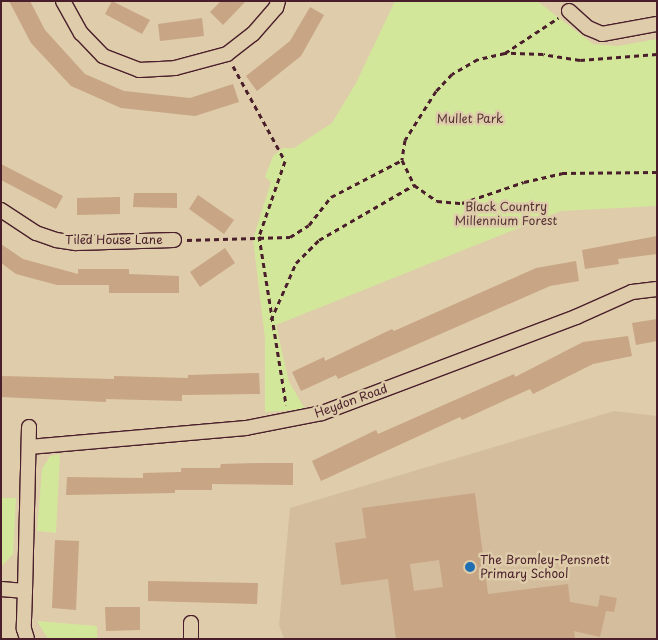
<!DOCTYPE html>
<style>
body{margin:0}
#map{position:relative;width:658px;height:640px;overflow:hidden;background:#deccaa;font-family:"Playpen Sans",sans-serif}
div>[style]{position:absolute}
.built>*{inset:0;background:#d4bd9d}
.green>*{inset:0;background:#d3e79b}
.building>*{inset:0;background:#c8a584}
.path>*{height:3px;margin-top:-1.5px;transform-origin:0;background:repeating-linear-gradient(90deg,#4a1f2b 0 5px,transparent 0 9px)}
.roads{filter:drop-shadow(1px 0 #4a1f2b) drop-shadow(-1px 0 #4a1f2b) drop-shadow(0 1px #4a1f2b) drop-shadow(0 -1px #4a1f2b)}
.minor>*{height:14px;margin:-7px;padding:0 7px;transform-origin:7px;border-radius:7px;background:#deccaa}
.dots>*{width:14px;height:14px;translate:-50% -50%;box-sizing:border-box;border:2px solid #deccaa;border-radius:50%}
span{translate:-50% -50%;white-space:nowrap;text-align:center;line-height:1.15;-webkit-text-stroke:5px #deccaa;paint-order:stroke}
.park-label{font-size:12px;color:#583336}
.street-label{font-size:12px;color:#4a1f2b}
.poi-label{font-size:12px;color:#4a1f2b}
.left{translate:0 -50%;text-align:left}
.frame{position:absolute;inset:0;border:2px solid #4a1f2b;pointer-events:none}
</style>
<div id="map">
<div class="built">
<div style="clip-path:polygon(614px 411px,657px 416px,657px 639px,284px 639px,279px 625px,290px 508px)"></div>
</div>
<div class="green">
<div style="clip-path:polygon(395px 1px,537px 1px,593px 44px,618px 46px,657px 39px,657px 206px,561px 211px,276px 325px,289px 382px,305px 409px,265px 412px,265px 339px,253px 239px,271px 182px,265px 177px,273px 156px,283px 148px,294px 148px,332px 123px,356px 83px)"></div>
<div style="clip-path:polygon(60px 454px,56px 533px,37px 531px,42px 469px,50px 456px)"></div>
<div style="clip-path:polygon(1px 498px,16px 498px,13px 554px,1px 567px)"></div>
<div style="clip-path:polygon(37px 621px,97px 626px,97px 639px,48px 639px)"></div>
</div>
<div class="building">
<div style="clip-path:polygon(9px 1px,30px 1px,45px 30px,85px 74px,124px 91px,190px 98px,233px 84px,239px 102px,195px 116px,121px 108px,71px 86px,31px 43px)"></div>
<div style="clip-path:polygon(112px 1px,150px 20px,142px 34px,105px 14px)"></div>
<div style="clip-path:polygon(221px 1px,246px 1px,223px 25px,210px 12px)"></div>
<div style="clip-path:polygon(310px 7px,324px 15px,301px 56px,257px 91px,246px 76px,290px 41px)"></div>
<div style="clip-path:polygon(202px 18px,204px 36px,160px 41px,158px 24px)"></div>
<div style="clip-path:polygon(1px 164px,63px 196px,56px 209px,1px 180px)"></div>
<div style="clip-path:polygon(134px 193px,177px 193px,177px 208px,133px 207px)"></div>
<div style="clip-path:polygon(198px 195px,234px 220px,224px 234px,189px 209px)"></div>
<div style="clip-path:polygon(120px 197px,120px 214px,77px 215px,77px 198px)"></div>
<div style="clip-path:polygon(657px 236px,657px 254px,618px 259px,619px 264px,585px 269px,582px 250px)"></div>
<div style="clip-path:polygon(1px 244px,23px 259px,78px 274px,78px 269px,129px 269px,129px 274px,179px 276px,179px 293px,109px 293px,109px 285px,57px 285px,16px 274px,1px 263px)"></div>
<div style="clip-path:polygon(225px 248px,235px 263px,200px 287px,190px 272px)"></div>
<div style="clip-path:polygon(576px 261px,579px 281px,550px 286px,338px 379px,336px 375px,301px 391px,292px 372px,324px 357px,325px 361px,392px 329px,394px 331px,536px 268px)"></div>
<div style="clip-path:polygon(657px 319px,657px 341px,636px 345px,632px 323px)"></div>
<div style="clip-path:polygon(628px 336px,632px 356px,593px 364px,533px 394px,530px 389px,462px 420px,460px 417px,321px 481px,312px 461px,376px 430px,378px 434px,514px 374px,515px 377px,583px 342px)"></div>
<div style="clip-path:polygon(259px 373px,260px 394px,182px 395px,182px 401px,106px 399px,106px 402px,1px 397px,1px 376px,114px 379px,114px 376px,188px 378px,188px 375px)"></div>
<div style="clip-path:polygon(260px 463px,293px 463px,293px 485px,212px 484px,212px 490px,175px 490px,175px 493px,66px 495px,67px 477px,143px 478px,143px 473px,181px 472px,181px 468px,220px 468px,221px 464px)"></div>
<div style="clip-path:polygon(evenodd,475px 493px,488px 594px,568px 584px,570px 602px,598px 607px,600px 595px,617px 598px,614px 612px,606px 611px,600px 637px,574px 631px,575px 639px,396px 639px,388px 579px,341px 585px,335px 543px,366px 538px,362px 508px,475px 493px,439px 560px,443px 587px,414px 591px,410px 564px,439px 560px)"></div>
<div style="clip-path:polygon(55px 540px,79px 541px,76px 610px,52px 608px)"></div>
<div style="clip-path:polygon(148px 581px,258px 583px,257px 604px,148px 601px)"></div>
<div style="clip-path:polygon(105px 607px,140px 607px,140px 630px,106px 631px)"></div>
</div>
<div class="path">
<div style="left:505px;top:53px;width:64px;rotate:-33.4deg"></div>
<div style="left:657px;top:54px;width:77px;rotate:175.5deg"></div>
<div style="left:580px;top:60px;width:37px;rotate:-171deg"></div>
<div style="left:543px;top:54px;width:38px;rotate:-178deg"></div>
<div style="left:505px;top:53px;width:28px;rotate:167deg"></div>
<div style="left:478px;top:59px;width:30px;rotate:150deg"></div>
<div style="left:452px;top:74px;width:23px;rotate:133deg"></div>
<div style="left:436px;top:91px;width:58px;rotate:122.3deg"></div>
<div style="left:405px;top:140px;width:20px;rotate:99deg"></div>
<div style="left:402px;top:160px;width:28px;rotate:64deg"></div>
<div style="left:414px;top:185px;width:28px;rotate:35deg"></div>
<div style="left:437px;top:201px;width:25px;rotate:5deg"></div>
<div style="left:462px;top:203px;width:65px;rotate:-18.7deg"></div>
<div style="left:524px;top:182px;width:39px;rotate:-13deg"></div>
<div style="left:562px;top:173px;width:95px;rotate:-0.6deg"></div>
<div style="left:233px;top:66px;width:108px;rotate:61.3deg"></div>
<div style="left:285px;top:161px;width:79px;rotate:109.1deg"></div>
<div style="left:259px;top:236px;width:171px;rotate:80.9deg"></div>
<div style="left:187px;top:240px;width:103px;rotate:-1.7deg"></div>
<div style="left:290px;top:237px;width:22px;rotate:-32deg"></div>
<div style="left:309px;top:225px;width:36px;rotate:-52deg"></div>
<div style="left:331px;top:197px;width:80px;rotate:-27.5deg"></div>
<div style="left:271px;top:320px;width:62px;rotate:-66.3deg"></div>
<div style="left:296px;top:263px;width:33px;rotate:-45deg"></div>
<div style="left:319px;top:240px;width:110px;rotate:-30.1deg"></div>
</div>
<div class="roads">
<div class="minor">
<div style="left:63px;top:1px;width:37px;rotate:61deg"></div>
<div style="left:81px;top:33px;width:32px;rotate:46deg"></div>
<div style="left:103px;top:56px;width:39px;rotate:21deg"></div>
<div style="left:139px;top:70px;width:36px;rotate:-3deg"></div>
<div style="left:175px;top:68px;width:54px;rotate:-15.1deg"></div>
<div style="left:227px;top:54px;width:33px;rotate:-38deg"></div>
<div style="left:253px;top:34px;width:35px;rotate:-49deg"></div>
<div style="left:276px;top:8px;width:7px;rotate:-74deg"></div>
<div style="left:569px;top:11px;width:25px;rotate:42deg"></div>
<div style="left:588px;top:28px;width:15px;rotate:23deg"></div>
<div style="left:602px;top:34px;width:56px;rotate:-10.3deg"></div>
<div style="left:1px;top:210px;width:42px;rotate:33.3deg"></div>
<div style="left:36px;top:233px;width:21px;rotate:19deg"></div>
<div style="left:56px;top:240px;width:20px;rotate:9deg"></div>
<div style="left:76px;top:243px;width:98px;rotate:-1.8deg"></div>
<div style="left:29px;top:447px;width:218px;rotate:-5deg"></div>
<div style="left:246px;top:428px;width:77px;rotate:-11.2deg"></div>
<div style="left:322px;top:413px;width:272px;rotate:-20.7deg"></div>
<div style="left:576px;top:317px;width:61px;rotate:-24.1deg"></div>
<div style="left:632px;top:292px;width:25px;rotate:-7deg"></div>
<div style="left:1px;top:589px;width:24px;rotate:5deg"></div>
<div style="left:25px;top:591px;width:38px;rotate:92deg"></div>
<div style="left:24px;top:629px;width:10px;rotate:73deg"></div>
<div style="left:25px;top:591px;width:164px;rotate:-88.6deg"></div>
<div style="left:191px;top:639px;width:16px;rotate:-90deg"></div>
</div>
</div>
<div class="dots">
<div style="left:470px;top:567px;background:#1f6fb2"></div>
</div>
<div class="park-label">
<span style="left:470px;top:119px">Mullet Park</span>
<span style="left:506px;top:214px">Black Country<br>Millennium Forest</span>
</div>
<div class="street-label">
<span style="left:114px;top:240px">Tiled House Lane</span>
<span style="left:351px;top:401px;rotate:-20deg">Heydon Road</span>
</div>
<div class="poi-label">
<span class="left" style="left:480px;top:567px">The Bromley-Pensnett<br>Primary School</span>
</div>
<div class="frame"></div>
</div>
